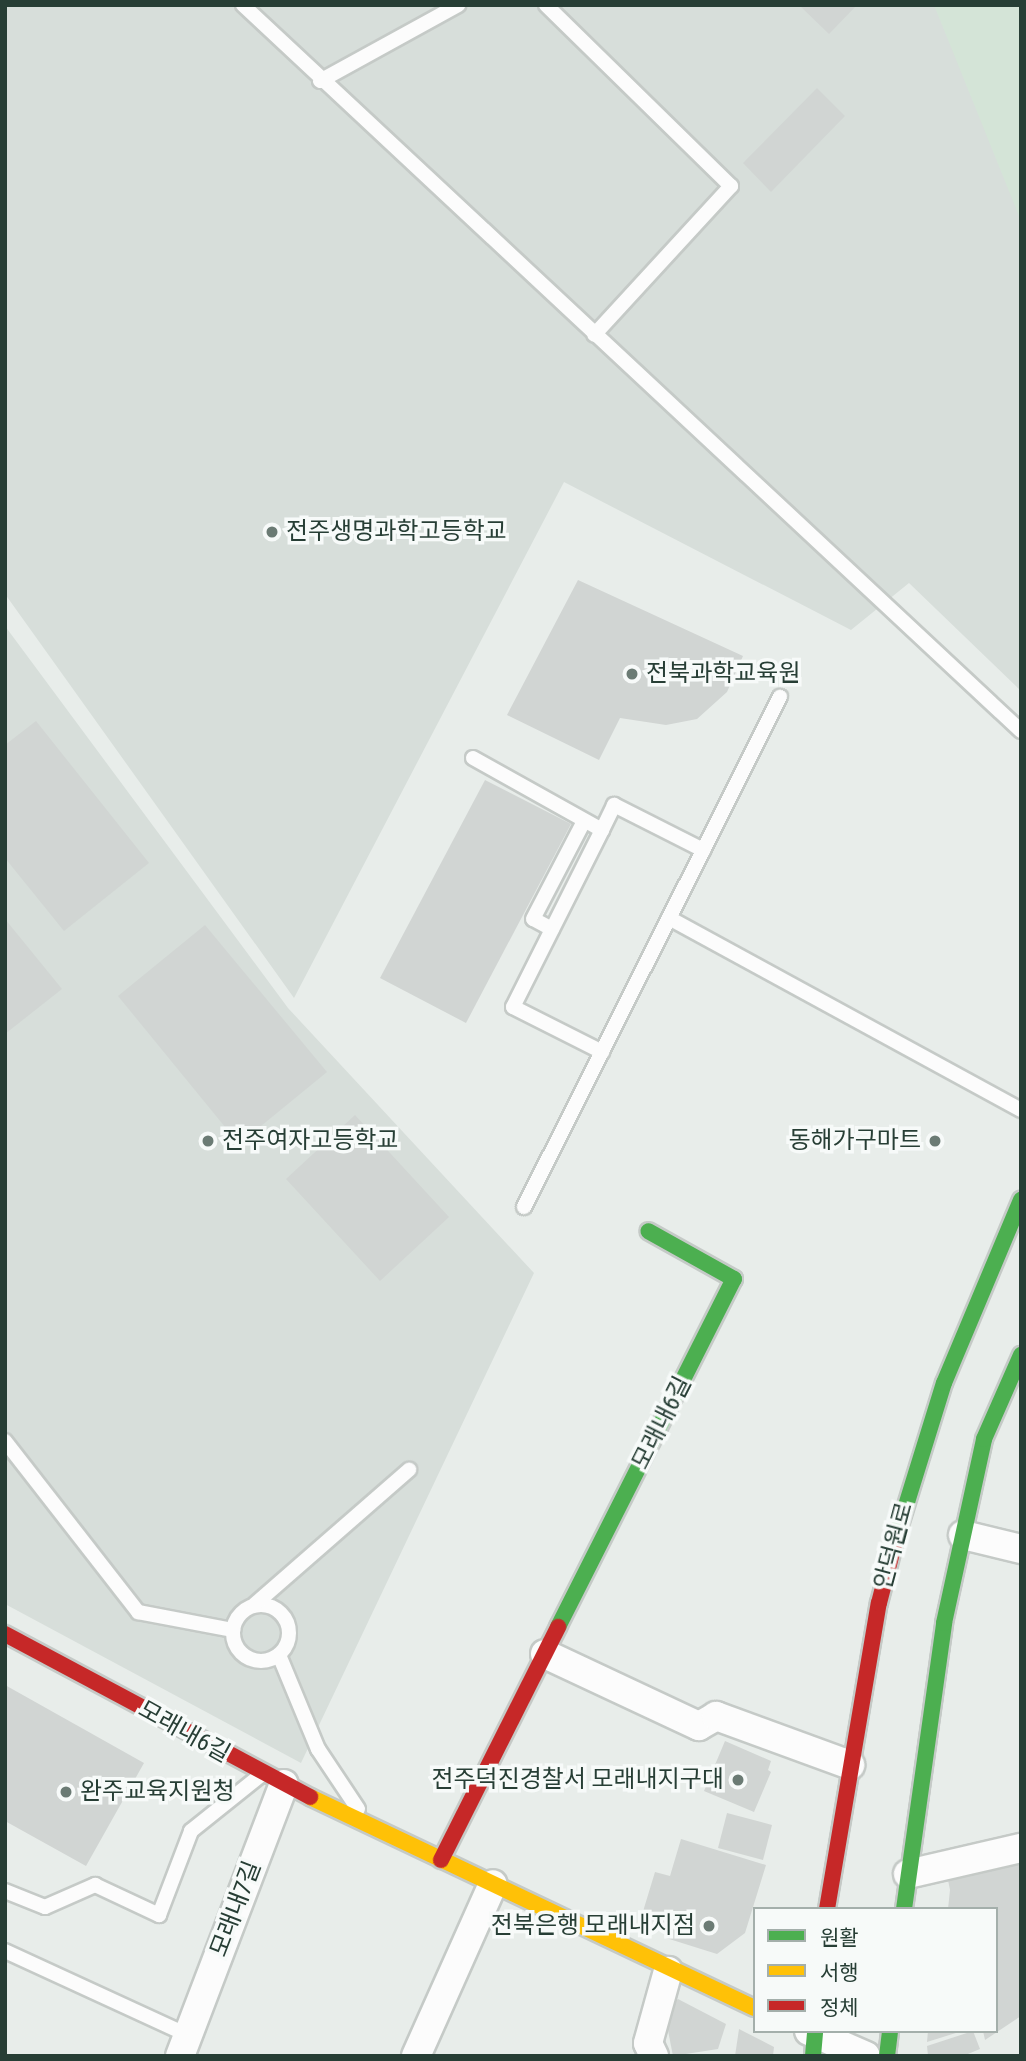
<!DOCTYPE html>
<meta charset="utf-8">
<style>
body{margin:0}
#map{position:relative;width:1026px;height:2061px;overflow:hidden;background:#e8edea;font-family:"Roboto Condensed","Noto Sans KR",sans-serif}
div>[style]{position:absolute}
.built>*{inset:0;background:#d7deda}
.green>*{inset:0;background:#d4e4d7}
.building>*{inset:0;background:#d1d5d3}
.roads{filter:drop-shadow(2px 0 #c5cac7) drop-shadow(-2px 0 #c5cac7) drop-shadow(0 2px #c5cac7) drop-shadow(0 -2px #c5cac7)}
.lane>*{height:14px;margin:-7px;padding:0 7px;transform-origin:7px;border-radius:7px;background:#fcfcfc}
.lane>.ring{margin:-7px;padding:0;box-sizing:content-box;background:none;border:14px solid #fcfcfc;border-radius:50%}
.street>*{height:28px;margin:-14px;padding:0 14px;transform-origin:14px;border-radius:14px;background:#fcfcfc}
.fast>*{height:16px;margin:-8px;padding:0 8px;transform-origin:8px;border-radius:8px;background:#4caf50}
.slow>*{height:16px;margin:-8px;padding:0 8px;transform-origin:8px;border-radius:8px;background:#ffc107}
.jam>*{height:16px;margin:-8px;padding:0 8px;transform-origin:8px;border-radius:8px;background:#c62828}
.dots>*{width:19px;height:19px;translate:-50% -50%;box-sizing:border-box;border:4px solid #f7faf9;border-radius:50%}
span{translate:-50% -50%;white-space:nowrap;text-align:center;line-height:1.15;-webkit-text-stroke:7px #f7faf9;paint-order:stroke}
.poi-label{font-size:24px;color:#273e35}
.left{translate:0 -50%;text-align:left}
.right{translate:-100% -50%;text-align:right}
.street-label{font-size:24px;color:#273e35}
.frame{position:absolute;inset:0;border:7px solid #273e35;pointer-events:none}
.legend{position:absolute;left:753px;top:1907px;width:245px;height:126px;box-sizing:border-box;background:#f7faf9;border:2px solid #a4afab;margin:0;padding:9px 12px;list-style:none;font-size:21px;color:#273e35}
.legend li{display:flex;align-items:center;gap:14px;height:35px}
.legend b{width:35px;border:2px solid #a4afab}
</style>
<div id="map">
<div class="built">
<div style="clip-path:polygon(5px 5px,1021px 5px,1021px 691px,909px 583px,851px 630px,564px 482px,294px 998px,5px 594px)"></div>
<div style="clip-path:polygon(5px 626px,288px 1008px,534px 1273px,301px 1763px,5px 1604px)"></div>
</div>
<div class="green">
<div style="clip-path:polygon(934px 5px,1021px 5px,1021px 221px)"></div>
</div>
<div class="building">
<div style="clip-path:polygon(799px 5px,857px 5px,829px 34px)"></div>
<div style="clip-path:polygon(817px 88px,845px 116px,771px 192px,743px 163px)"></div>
<div style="clip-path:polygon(578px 580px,743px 656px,727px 692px,697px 719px,666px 725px,620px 718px,599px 760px,507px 715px)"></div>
<div style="clip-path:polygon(36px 721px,149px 863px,64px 931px,5px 858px,5px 745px)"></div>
<div style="clip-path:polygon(485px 780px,571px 824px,466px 1023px,380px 978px)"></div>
<div style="clip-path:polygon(5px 919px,62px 989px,5px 1034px)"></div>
<div style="clip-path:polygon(205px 925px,327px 1072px,239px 1144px,118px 996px)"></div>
<div style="clip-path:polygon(355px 1115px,449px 1217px,380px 1281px,286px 1179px)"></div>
<div style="clip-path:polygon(5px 1685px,144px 1763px,86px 1866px,5px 1821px)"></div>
<div style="clip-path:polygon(725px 1741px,771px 1761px,768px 1770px,771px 1772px,754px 1812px,704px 1791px)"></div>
<div style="clip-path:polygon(727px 1813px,772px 1825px,763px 1860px,718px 1848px)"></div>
<div style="clip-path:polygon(681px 1839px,766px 1865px,745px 1933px,717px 1954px,666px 1938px,670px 1926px,641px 1918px,655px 1872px,670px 1876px)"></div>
<div style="clip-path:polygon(1021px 1860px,1021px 2016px,985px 2040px,983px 2031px,996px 2031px,996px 1909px,948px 1909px,950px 1890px,946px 1870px)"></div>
<div style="clip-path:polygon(678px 1999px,726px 2024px,718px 2049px,673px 2056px,664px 2010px)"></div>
<div style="clip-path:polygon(739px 2029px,774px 2047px,773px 2056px,735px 2056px)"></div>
<div style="clip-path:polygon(928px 2031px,959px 2031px,959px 2032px,927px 2042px)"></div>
<div style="clip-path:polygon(973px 2031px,980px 2049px,963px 2056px,928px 2056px,927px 2046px)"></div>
</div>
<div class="roads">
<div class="lane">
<div style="left:243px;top:5px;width:1064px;rotate:43.02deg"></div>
<div style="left:546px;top:5px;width:259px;rotate:44.4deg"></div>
<div style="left:731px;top:186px;width:202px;rotate:132.6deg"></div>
<div style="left:320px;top:81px;width:158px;rotate:-28.8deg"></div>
<div style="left:473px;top:758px;width:148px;rotate:29.2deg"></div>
<div style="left:602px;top:830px;width:198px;rotate:116.7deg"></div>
<div style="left:513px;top:1007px;width:100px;rotate:26.8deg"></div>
<div style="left:602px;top:830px;width:28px;rotate:-64deg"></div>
<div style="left:614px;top:805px;width:100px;rotate:26.8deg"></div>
<div style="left:669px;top:918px;width:401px;rotate:28.6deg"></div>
<div style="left:552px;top:929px;width:21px;rotate:-152deg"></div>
<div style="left:533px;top:919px;width:110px;rotate:-62.5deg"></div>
<div style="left:524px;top:1207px;width:571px;rotate:-63.35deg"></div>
<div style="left:5px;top:1441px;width:217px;rotate:52.1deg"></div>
<div style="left:138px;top:1612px;width:97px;rotate:10.7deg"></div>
<div class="ring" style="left:233px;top:1605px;width:42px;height:42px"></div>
<div style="left:254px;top:1605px;width:206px;rotate:-41.1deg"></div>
<div style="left:279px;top:1655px;width:102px;rotate:67.5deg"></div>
<div style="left:318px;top:1749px;width:72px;rotate:56.3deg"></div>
<div style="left:5px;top:1891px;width:43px;rotate:21.8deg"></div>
<div style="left:45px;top:1907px;width:55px;rotate:-23.7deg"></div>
<div style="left:95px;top:1885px;width:71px;rotate:25.1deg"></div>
<div style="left:159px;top:1915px;width:90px;rotate:-69.1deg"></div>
<div style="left:191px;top:1831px;width:90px;rotate:-38.7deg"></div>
<div style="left:5px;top:1951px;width:201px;rotate:24.7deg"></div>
</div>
<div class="street">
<div style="left:963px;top:1535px;width:60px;rotate:13.6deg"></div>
<div style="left:545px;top:1654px;width:170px;rotate:25.1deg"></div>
<div style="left:699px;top:1726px;width:20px;rotate:-30deg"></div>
<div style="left:716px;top:1716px;width:143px;rotate:20.1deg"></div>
<div style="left:908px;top:1874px;width:116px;rotate:-13deg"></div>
<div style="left:809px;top:2031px;width:62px;rotate:23.7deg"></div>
<div style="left:180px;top:2056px;width:291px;rotate:-69.1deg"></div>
<div style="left:416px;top:2056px;width:188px;rotate:-65.9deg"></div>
<div style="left:654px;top:2056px;width:14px;rotate:-115deg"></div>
<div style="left:648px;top:2043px;width:75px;rotate:-74.5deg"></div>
</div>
<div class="fast">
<div style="left:895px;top:1541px;width:165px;rotate:-72.8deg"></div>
<div style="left:944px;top:1383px;width:199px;rotate:-67.2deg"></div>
<div style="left:558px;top:1627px;width:390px;rotate:-63.2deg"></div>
<div style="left:734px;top:1279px;width:98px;rotate:-150.8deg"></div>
<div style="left:904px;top:1909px;width:289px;rotate:-82deg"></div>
<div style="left:944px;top:1623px;width:188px;rotate:-77.7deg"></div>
<div style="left:984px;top:1439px;width:92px;rotate:-66.2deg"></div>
<div style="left:813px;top:2056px;width:25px;rotate:-85deg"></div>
<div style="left:887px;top:2056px;width:25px;rotate:-83deg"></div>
</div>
<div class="slow">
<div style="left:310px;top:1797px;width:492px;rotate:25.4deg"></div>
</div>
<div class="jam">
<div style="left:5px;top:1634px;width:346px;rotate:28.1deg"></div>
<div style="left:441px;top:1860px;width:261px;rotate:-63.3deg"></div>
<div style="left:827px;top:1909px;width:310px;rotate:-80.4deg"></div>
<div style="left:879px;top:1603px;width:64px;rotate:-75.5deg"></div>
</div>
</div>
<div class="dots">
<div style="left:272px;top:532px;background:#6b7b74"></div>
<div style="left:632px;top:674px;background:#6b7b74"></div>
<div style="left:208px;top:1141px;background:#6b7b74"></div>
<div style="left:935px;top:1141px;background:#6b7b74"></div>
<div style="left:738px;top:1780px;background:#6b7b74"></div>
<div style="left:66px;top:1792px;background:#6b7b74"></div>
<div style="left:709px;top:1926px;background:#6b7b74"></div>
</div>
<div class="poi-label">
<span class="left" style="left:286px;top:532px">전주생명과학고등학교</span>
<span class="left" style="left:646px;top:674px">전북과학교육원</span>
<span class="left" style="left:222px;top:1141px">전주여자고등학교</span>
<span class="right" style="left:921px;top:1141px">동해가구마트</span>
<span class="right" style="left:724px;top:1780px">전주덕진경찰서 모래내지구대</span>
<span class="left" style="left:80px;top:1792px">완주교육지원청</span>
<span class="right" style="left:695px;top:1926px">전북은행 모래내지점</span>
</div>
<div class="street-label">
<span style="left:662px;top:1423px;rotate:-63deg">모래내6길</span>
<span style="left:894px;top:1546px;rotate:-75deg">안덕원로</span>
<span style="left:184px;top:1732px;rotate:29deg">모래내6길</span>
<span style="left:236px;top:1909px;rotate:-69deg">모래내7길</span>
</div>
<div class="frame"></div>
<ul class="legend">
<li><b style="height:9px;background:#4caf50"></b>원활</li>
<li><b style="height:9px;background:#ffc107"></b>서행</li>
<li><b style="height:9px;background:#c62828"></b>정체</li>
</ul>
</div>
